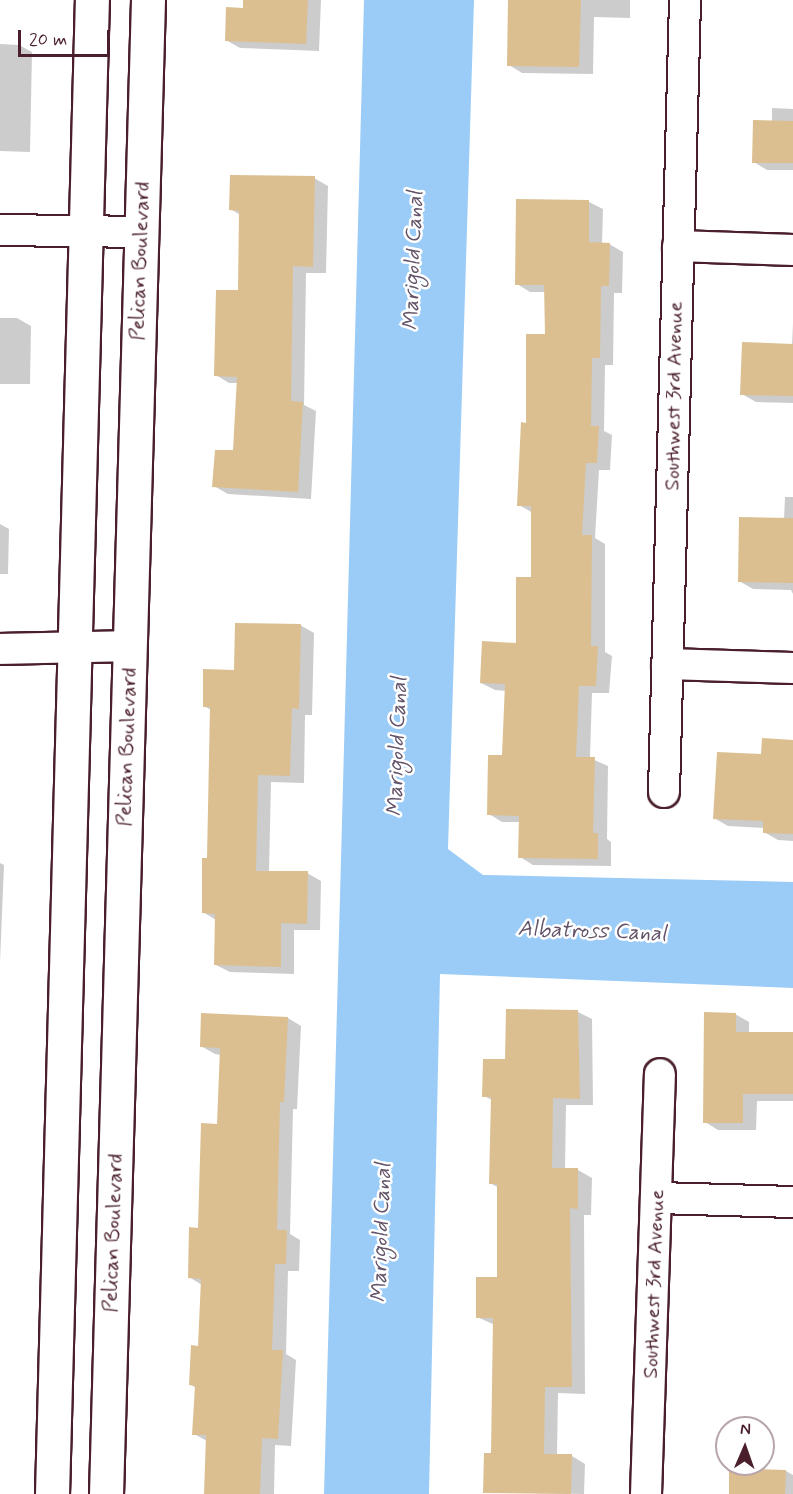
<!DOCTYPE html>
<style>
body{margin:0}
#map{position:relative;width:793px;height:1494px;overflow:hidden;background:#fff;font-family:Mynerve,sans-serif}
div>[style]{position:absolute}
.water>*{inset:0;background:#9bccf8}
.shadow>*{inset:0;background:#0003}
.building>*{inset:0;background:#dbbf90}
.roads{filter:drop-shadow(2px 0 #4a1f2b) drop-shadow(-2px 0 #4a1f2b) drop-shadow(0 2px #4a1f2b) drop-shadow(0 -2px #4a1f2b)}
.minor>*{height:30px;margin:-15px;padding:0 15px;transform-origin:15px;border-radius:15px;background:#fff}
.tertiary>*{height:33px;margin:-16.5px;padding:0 16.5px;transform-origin:16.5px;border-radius:16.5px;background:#fff}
span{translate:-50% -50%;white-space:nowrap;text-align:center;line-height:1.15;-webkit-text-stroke:5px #fff;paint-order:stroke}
.street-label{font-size:21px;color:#4a1f2b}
.water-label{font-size:22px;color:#625368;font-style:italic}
.north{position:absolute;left:715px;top:1416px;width:60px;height:60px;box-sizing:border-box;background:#fff;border:2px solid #b7a5aa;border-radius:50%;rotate:2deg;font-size:16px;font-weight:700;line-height:24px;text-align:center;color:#4a1f2b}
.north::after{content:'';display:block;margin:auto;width:21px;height:27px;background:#4a1f2b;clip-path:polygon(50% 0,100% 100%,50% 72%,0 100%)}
.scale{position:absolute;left:18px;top:30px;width:92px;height:27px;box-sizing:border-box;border:3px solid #4a1f2b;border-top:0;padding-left:8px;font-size:18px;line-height:21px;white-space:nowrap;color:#4a1f2b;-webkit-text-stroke:4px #fff;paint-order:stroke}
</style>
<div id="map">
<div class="water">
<div style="clip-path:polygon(364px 0,474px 0,448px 849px,483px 875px,793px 882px,793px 988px,440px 974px,429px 1494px,324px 1494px)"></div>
</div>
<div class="shadow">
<div style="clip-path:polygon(245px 0,321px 0,319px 51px,240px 48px,226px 40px,244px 9px)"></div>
<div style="clip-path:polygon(510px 0,630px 0,630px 18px,594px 17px,593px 74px,522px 73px,509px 65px)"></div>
<div style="clip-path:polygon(0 44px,19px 45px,32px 52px,30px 152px,0 151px)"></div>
<div style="clip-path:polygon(772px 108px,793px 109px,793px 170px,767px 170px,754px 162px,772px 122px)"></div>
<div style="clip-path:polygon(314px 178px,328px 186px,326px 273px,306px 273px,304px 405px,316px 411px,311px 499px,228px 494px,214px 486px,234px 452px,238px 383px,229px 383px,216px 375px,239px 291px,240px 215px,231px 209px)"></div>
<div style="clip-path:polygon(589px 202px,603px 209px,602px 244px,609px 244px,623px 252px,622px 293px,614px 293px,613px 365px,605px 365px,604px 431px,612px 435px,610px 470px,599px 470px,595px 538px,605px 544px,605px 652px,612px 656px,609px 693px,592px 693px,590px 758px,608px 766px,607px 839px,611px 842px,611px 866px,533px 865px,520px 857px,520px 822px,502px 822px,489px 814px,503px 757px,507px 691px,495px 690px,481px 683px,517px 644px,533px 579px,533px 513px,519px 505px,527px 424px,546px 336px,546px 292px,530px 292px,517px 284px)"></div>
<div style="clip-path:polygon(0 318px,17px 318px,31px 326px,30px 384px,0 384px)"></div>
<div style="clip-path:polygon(793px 323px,793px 403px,756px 402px,742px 394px,792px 345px)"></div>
<div style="clip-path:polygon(785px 497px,793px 497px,793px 594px,791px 590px,753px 589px,739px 581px,784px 519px)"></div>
<div style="clip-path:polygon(0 524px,9px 529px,8px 574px,0 574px)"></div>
<div style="clip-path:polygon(300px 625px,314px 633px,312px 715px,305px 715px,304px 783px,271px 782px,269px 872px,307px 873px,321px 881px,320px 930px,294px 930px,294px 974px,230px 972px,216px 965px,216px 920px,203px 912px,209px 860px,211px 710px,204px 706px,235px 671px)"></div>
<div style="clip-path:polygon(793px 742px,793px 841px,778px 840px,764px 832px,765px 828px,728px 826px,714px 818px,763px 755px)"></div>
<div style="clip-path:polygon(0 863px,4px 865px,0 962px)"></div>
<div style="clip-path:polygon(507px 1011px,578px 1012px,592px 1019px,593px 1105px,566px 1105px,565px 1170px,578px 1170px,592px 1178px,591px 1215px,584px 1215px,585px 1394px,558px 1393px,557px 1456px,572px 1456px,585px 1464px,584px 1494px,485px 1492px,492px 1455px,495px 1325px,477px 1317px,498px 1279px,499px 1188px,490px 1183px,492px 1100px,484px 1096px,507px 1060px)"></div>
<div style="clip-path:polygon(735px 1014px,749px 1022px,749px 1033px,793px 1034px,793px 1101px,757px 1101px,756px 1130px,718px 1130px,705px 1122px)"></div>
<div style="clip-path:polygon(288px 1018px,301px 1026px,297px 1109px,293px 1109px,290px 1234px,300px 1240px,299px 1271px,288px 1271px,286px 1354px,296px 1360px,291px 1446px,275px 1445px,274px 1494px,206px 1494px,207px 1441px,194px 1434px,196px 1388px,190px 1384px,200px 1347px,202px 1285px,189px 1277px,218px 1125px,221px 1055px,215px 1054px,201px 1046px)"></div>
<div style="clip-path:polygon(786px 1471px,793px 1475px,793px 1494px,730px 1494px)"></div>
</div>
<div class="building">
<div style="clip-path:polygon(243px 0,308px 0,306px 44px,225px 41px,226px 7px,243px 8px)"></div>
<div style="clip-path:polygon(508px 0,581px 0,579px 67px,507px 66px)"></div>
<div style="clip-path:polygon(753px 120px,793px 121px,793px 163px,752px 163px)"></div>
<div style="clip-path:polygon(230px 175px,315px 176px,313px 267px,293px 266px,291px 401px,303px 402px,298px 492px,212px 487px,215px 450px,233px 450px,237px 377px,214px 376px,216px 290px,238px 290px,239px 211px,229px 210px)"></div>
<div style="clip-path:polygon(516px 199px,589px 200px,589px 242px,610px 243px,609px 286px,601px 286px,600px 358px,592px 358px,591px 426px,599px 426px,597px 463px,586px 463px,582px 535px,592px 535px,591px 646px,598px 646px,596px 686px,579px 686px,576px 757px,595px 757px,593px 833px,598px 833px,598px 859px,518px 858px,519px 816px,487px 815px,488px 755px,502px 755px,505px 684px,480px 683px,482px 641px,516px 643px,516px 577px,531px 577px,531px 506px,517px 506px,521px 422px,526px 423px,526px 334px,545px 334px,544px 285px,515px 285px)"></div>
<div style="clip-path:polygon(742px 342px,793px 344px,793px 396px,740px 395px)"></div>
<div style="clip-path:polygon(739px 517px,793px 518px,793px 583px,738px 582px)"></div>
<div style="clip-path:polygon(235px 623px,301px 624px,299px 709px,292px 708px,290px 776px,258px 775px,256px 871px,308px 871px,307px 924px,281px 923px,281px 967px,214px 965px,215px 914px,202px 913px,202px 858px,207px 858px,210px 707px,203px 707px,203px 669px,234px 670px)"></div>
<div style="clip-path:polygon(762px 738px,793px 740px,793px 834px,763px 833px,763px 821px,713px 819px,717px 752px,761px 754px)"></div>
<div style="clip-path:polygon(506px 1009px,578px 1010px,580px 1099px,553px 1098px,552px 1168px,578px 1168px,578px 1209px,570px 1208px,572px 1387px,545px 1387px,544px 1454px,572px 1454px,571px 1494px,483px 1493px,484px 1453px,491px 1453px,493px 1318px,476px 1318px,476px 1277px,497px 1277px,497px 1184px,489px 1184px,491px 1097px,482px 1097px,483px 1059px,505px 1059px)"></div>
<div style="clip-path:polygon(704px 1012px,736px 1013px,736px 1032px,793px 1032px,793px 1094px,743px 1094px,743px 1123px,703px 1123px)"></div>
<div style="clip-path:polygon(201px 1013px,288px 1017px,284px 1102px,280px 1102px,277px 1230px,287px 1230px,286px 1264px,275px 1264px,272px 1350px,283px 1350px,278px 1439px,262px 1438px,260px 1494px,204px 1494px,206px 1435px,192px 1435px,195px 1386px,189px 1385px,191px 1345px,198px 1346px,201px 1279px,188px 1278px,189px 1227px,198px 1228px,201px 1123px,217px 1124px,220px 1048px,200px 1047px)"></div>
<div style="clip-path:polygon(729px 1468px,786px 1470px,785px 1494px,729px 1494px)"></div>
</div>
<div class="roads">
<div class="minor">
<div style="left:0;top:230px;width:141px;rotate:0.8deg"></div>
<div style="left:678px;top:246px;width:115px;rotate:2deg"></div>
<div style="left:0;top:649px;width:130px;rotate:-1.3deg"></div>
<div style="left:667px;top:664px;width:126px;rotate:1.8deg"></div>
<div style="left:664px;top:792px;width:792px;rotate:-88.48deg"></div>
<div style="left:658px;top:1198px;width:135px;rotate:1.7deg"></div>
<div style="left:646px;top:1494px;width:420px;rotate:-88.1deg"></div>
</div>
<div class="tertiary">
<div style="left:52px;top:1494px;width:1495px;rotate:-88.47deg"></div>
<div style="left:106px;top:1494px;width:1495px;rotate:-88.39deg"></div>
</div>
</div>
<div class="street-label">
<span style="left:140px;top:261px;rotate:-88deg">Pelican Boulevard</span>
<span style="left:674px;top:396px;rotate:-89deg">Southwest 3rd Avenue</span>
<span style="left:127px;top:747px;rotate:-88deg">Pelican Boulevard</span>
<span style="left:113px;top:1233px;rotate:-88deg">Pelican Boulevard</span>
<span style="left:654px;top:1284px;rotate:-88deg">Southwest 3rd Avenue</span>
</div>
<div class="water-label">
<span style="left:414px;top:261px;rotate:-88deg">Marigold Canal</span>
<span style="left:398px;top:747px;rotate:-88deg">Marigold Canal</span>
<span style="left:592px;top:932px;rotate:2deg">Albatross Canal</span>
<span style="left:382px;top:1233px;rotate:-88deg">Marigold Canal</span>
</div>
<div class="north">N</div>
<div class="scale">20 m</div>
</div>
